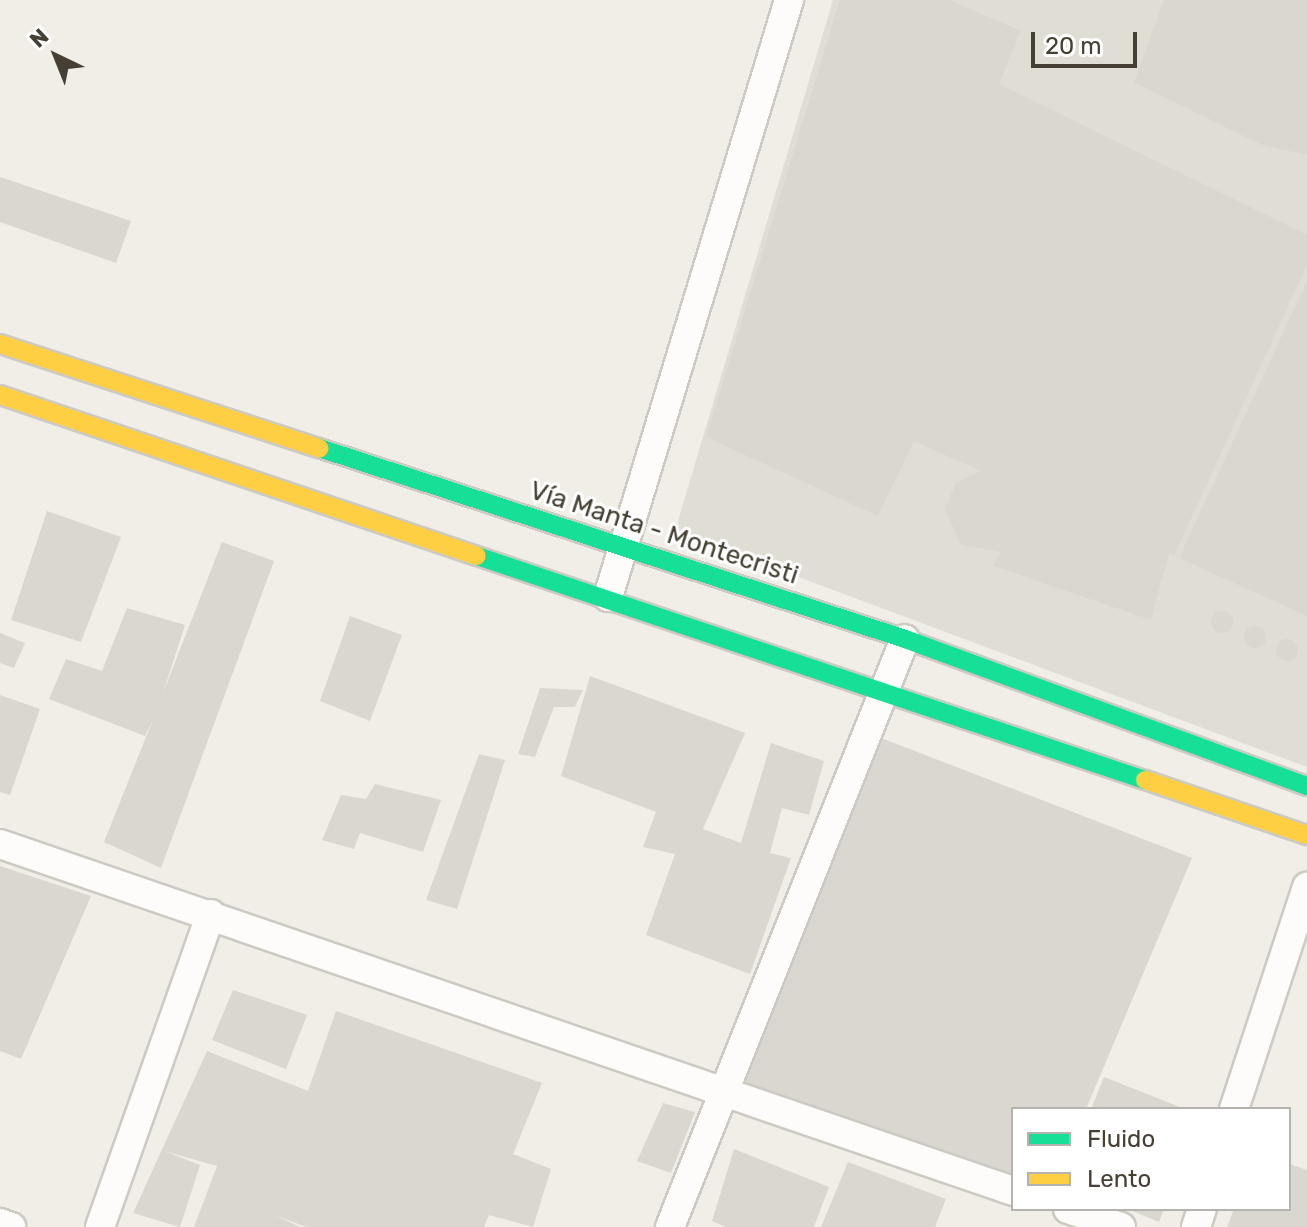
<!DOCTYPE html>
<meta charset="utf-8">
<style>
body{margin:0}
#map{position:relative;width:1307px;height:1227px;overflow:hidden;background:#f0eee6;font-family:Rubik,sans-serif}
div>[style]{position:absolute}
.industrial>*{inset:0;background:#e0ddd5}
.building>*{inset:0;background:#d9d7cf}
.round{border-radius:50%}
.roads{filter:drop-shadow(2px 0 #cccac2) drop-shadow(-2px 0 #cccac2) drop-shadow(0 2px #cccac2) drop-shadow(0 -2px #cccac2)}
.street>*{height:28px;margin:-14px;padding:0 14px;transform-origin:14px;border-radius:14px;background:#fdfcfb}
.fast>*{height:18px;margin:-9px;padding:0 9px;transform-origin:9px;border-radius:9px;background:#16e098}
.slow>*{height:18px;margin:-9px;padding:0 9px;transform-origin:9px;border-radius:9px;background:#ffcf43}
span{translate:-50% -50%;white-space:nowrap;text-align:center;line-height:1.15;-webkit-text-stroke:6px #fff;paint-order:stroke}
.street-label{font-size:26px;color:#454033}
.legend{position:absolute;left:1011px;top:1107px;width:280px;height:104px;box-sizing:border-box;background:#fff;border:2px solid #b5b3ad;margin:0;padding:10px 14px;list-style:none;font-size:24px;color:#454033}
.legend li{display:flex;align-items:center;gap:16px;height:40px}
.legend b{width:40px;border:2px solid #b5b3ad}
.north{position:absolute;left:16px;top:16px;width:80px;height:80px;-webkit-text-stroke:6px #fff;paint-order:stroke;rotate:317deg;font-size:22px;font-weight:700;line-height:32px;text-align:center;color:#454033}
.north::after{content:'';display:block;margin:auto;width:28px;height:36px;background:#454033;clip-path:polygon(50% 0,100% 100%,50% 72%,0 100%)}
.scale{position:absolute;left:1031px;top:32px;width:106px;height:36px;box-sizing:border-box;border:4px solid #454033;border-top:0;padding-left:10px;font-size:24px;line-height:28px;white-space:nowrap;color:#454033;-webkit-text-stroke:6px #fff;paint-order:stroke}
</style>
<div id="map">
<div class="industrial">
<div style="clip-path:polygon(833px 0,1307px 0,1307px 767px,675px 531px)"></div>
</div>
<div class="building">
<div style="clip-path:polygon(840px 0,949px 0,1021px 31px,999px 84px,1307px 235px,1307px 265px,1174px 556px,1169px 554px,1151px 620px,993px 566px,1000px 552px,961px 545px,945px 509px,956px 483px,981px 471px,914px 441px,878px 516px,706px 437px)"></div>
<div style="clip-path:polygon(1164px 0,1307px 0,1307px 155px,1262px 145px,1134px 82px)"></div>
<div style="clip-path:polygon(0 177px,131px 221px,116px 263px,0 222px)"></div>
<div style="clip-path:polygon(1307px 281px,1307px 616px,1179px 558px)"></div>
<div style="clip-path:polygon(47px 511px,121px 537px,81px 642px,11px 620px)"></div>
<div style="clip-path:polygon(222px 542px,274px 561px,161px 868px,104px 842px,154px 717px,145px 736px,49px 699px,66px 659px,102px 671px,127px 608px,185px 625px,163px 693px)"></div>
<div class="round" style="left:1211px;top:611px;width:22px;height:22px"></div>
<div style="clip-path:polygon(350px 616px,402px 635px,370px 721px,320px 701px)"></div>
<div class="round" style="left:1244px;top:626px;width:22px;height:22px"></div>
<div style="clip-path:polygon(0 633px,25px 643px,14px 668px,0 663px)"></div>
<div class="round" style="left:1276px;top:639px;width:22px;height:22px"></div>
<div style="clip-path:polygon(590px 676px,745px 733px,703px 829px,741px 843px,771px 743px,824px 761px,809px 815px,782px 808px,770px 853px,791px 858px,750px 974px,646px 935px,675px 854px,643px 847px,656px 812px,561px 776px)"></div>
<div style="clip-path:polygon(540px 688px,583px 690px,575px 707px,554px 707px,535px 757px,518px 754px)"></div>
<div style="clip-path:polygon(0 695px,40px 709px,10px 795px,0 792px)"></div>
<div style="clip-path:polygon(876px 736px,1192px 858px,1086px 1109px,1013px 1109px,1013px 1180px,740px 1088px)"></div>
<div style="clip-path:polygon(479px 754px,505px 760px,457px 909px,426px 900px)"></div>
<div style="clip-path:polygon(375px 784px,441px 800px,423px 852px,360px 833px,354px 849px,322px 840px,341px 795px,366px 799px)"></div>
<div style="clip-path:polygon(0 866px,91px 896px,21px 1059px,0 1051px)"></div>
<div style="clip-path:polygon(233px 990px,307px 1015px,286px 1069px,212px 1040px)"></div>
<div style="clip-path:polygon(336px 1011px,542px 1083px,513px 1154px,551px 1169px,533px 1227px,489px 1215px,484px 1227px,306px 1227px,275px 1215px,300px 1227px,194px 1227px,217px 1166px,164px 1151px,200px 1165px,180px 1227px,133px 1213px,207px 1051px,308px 1091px)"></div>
<div style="clip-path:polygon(1104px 1077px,1185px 1109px,1091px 1109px)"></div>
<div style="clip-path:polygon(663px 1103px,695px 1112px,671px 1173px,637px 1161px)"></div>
<div style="clip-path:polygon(734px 1149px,829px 1187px,814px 1227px,726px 1227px,712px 1221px)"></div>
<div style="clip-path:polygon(848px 1162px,946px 1199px,935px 1227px,821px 1227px)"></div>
<div style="clip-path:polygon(1289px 1164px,1307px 1170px,1307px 1227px,1227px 1227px,1234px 1209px,1289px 1209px)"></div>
<div style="clip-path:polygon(1128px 1209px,1164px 1209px,1159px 1222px)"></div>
</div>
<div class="roads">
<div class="street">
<div style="left:608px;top:597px;width:624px;rotate:-73.13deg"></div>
<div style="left:0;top:844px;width:1071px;rotate:18.91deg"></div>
<div style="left:1234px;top:1109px;width:234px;rotate:-71.8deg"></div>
<div style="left:1068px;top:1209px;width:56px;rotate:18.8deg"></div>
<div style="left:0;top:1223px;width:12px;rotate:20deg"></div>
<div style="left:100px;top:1227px;width:332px;rotate:-70.5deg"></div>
<div style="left:670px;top:1227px;width:633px;rotate:-68.22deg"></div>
<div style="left:1196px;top:1227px;width:19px;rotate:-72deg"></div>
</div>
<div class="fast">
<div style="left:319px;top:448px;width:616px;rotate:18.05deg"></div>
<div style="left:905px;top:639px;width:428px;rotate:20.1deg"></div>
<div style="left:477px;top:556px;width:705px;rotate:18.54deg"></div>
</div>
<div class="slow">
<div style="left:0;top:344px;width:336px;rotate:18.1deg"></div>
<div style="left:0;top:395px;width:503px;rotate:18.65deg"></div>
<div style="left:1145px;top:780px;width:171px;rotate:18.8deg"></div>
</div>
</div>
<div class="street-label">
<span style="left:664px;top:533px;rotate:18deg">Vía Manta - Montecristi</span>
</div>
<ul class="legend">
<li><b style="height:10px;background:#16e098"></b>Fluido</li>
<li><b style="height:10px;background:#ffcf43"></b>Lento</li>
</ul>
<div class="north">N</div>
<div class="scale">20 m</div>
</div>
